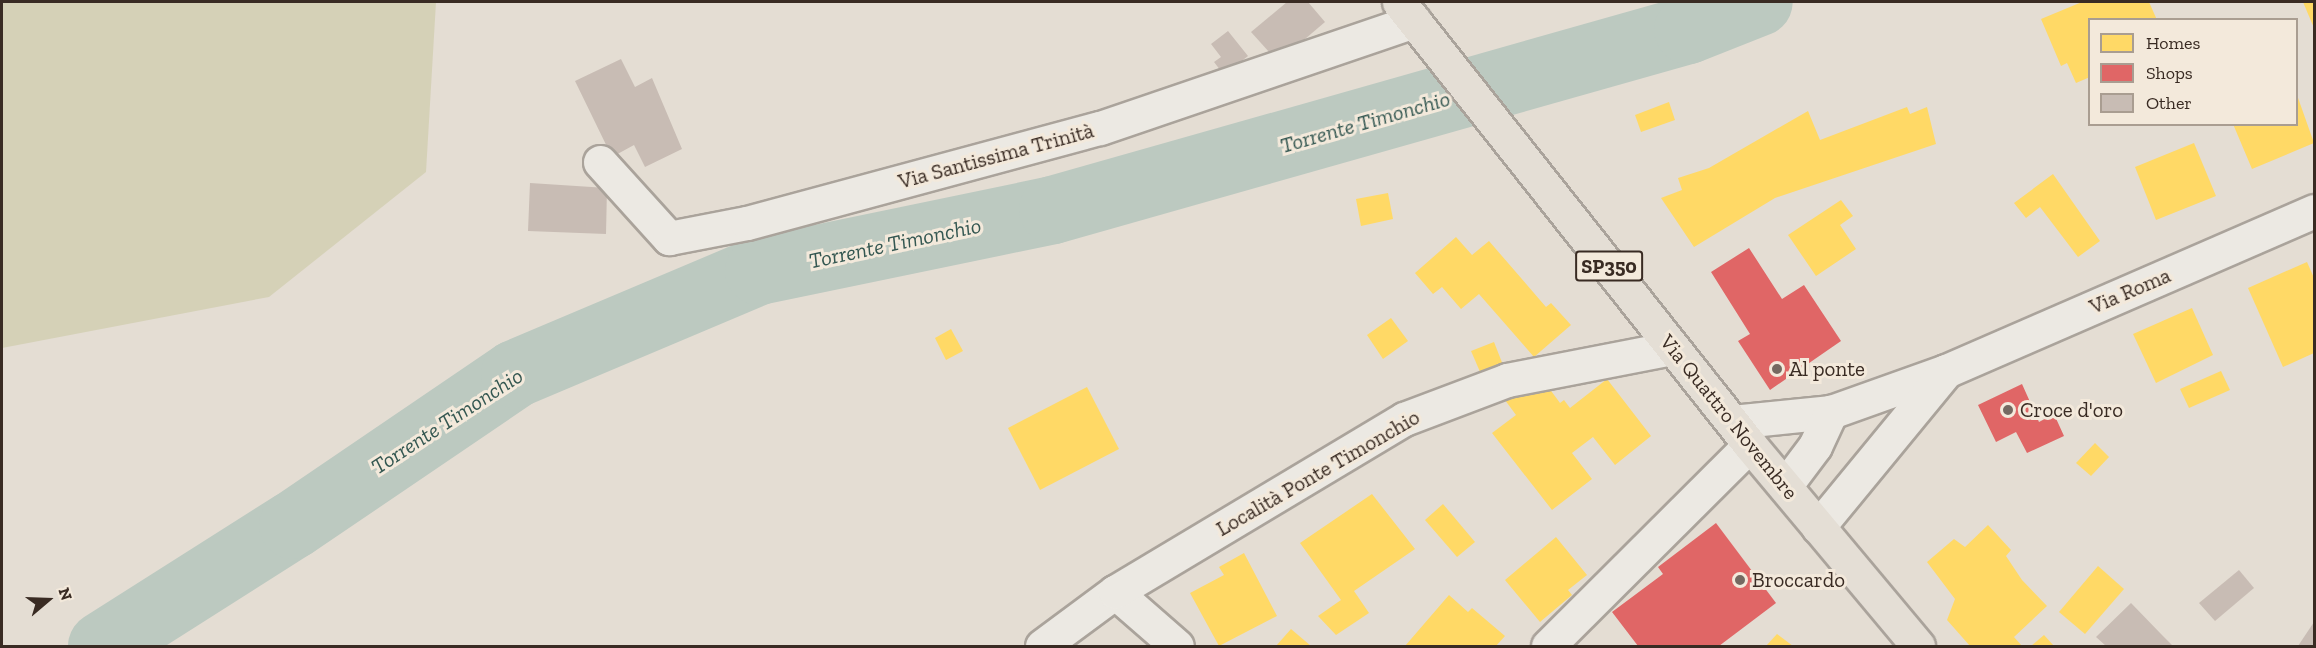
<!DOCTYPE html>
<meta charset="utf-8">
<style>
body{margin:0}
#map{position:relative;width:2316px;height:648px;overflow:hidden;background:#e4ddd3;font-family:"Zilla Slab",serif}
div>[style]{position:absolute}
.green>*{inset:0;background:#d5d1b7}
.homes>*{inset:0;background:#ffd966}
.shops>*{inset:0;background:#e06666}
.river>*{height:68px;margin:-34px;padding:0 34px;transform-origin:34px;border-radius:34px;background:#bcc9c0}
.building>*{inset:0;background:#c8bcb4}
.roads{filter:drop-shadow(2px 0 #aaa39b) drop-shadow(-2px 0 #aaa39b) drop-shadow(0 2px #aaa39b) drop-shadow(0 -2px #aaa39b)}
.minor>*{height:33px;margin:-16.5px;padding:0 16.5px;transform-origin:16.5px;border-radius:16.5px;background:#ece9e3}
.tertiary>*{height:33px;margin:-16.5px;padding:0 16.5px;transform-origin:16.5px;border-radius:16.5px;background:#ece9e3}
.primary>*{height:33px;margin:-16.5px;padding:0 16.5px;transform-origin:16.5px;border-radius:16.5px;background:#e4ded5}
.dots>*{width:16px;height:16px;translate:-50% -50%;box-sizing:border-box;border:3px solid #f3e9db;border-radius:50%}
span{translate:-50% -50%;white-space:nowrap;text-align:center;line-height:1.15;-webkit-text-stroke:6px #f3e9db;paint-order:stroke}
.shield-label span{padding:2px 4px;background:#f3e9db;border:2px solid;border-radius:4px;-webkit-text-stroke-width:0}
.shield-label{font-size:20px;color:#392b23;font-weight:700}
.street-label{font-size:21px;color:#392b23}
.poi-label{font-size:21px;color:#392b23}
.left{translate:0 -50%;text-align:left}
.water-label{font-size:22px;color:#345751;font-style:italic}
.frame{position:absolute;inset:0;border:3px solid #392b23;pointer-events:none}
.legend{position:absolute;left:2088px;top:18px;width:210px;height:108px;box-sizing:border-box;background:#f3e9db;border:2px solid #a99d91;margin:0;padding:8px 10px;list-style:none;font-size:18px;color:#392b23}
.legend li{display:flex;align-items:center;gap:12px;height:30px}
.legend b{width:30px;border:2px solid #a99d91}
.north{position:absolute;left:18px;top:570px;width:60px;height:60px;-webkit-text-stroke:4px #f3e9db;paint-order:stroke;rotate:71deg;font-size:16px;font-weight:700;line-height:24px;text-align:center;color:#392b23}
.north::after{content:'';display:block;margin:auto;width:21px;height:27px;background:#392b23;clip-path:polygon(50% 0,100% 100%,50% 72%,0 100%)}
</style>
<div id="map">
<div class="green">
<div style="clip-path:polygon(2px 2px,436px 2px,426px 172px,269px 297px,2px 348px)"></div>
</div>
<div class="homes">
<div style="clip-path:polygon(2082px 2px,2149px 2px,2157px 20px,2090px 20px,2090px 77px,2076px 83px,2067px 63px,2061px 66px,2041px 19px)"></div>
<div style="clip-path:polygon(2303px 2px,2314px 2px,2314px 28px)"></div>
<div style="clip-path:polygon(2297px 95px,2314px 143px,2252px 169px,2233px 124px,2296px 124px)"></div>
<div style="clip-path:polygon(1669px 102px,1675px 120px,1641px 132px,1635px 115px)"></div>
<div style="clip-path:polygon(1907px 107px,1910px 114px,1927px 107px,1936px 144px,1775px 198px,1694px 247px,1661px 198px,1682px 190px,1678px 178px,1709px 168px,1808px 111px,1820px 140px)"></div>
<div style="clip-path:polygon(2194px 143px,2216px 196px,2156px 220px,2135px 167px)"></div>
<div style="clip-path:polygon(2053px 174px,2100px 241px,2078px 257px,2040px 207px,2026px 218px,2014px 203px)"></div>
<div style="clip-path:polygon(1388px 193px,1393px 219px,1361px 226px,1356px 199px)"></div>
<div style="clip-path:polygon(1841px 200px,1853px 216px,1840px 225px,1856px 249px,1816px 276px,1788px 235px)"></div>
<div style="clip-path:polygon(1456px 237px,1472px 255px,1489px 241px,1546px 307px,1551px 303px,1571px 325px,1534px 357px,1479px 294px,1461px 309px,1442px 287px,1433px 294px,1415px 273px)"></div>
<div style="clip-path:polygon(2307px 262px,2314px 278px,2314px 353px,2283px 367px,2248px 288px)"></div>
<div style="clip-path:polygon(2192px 308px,2213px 355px,2156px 383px,2133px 334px)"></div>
<div style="clip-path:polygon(1391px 318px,1408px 341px,1383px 359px,1367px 335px)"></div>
<div style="clip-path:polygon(951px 329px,963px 351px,946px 360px,935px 338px)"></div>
<div style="clip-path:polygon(1494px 342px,1503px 365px,1481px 374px,1471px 351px)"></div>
<div style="clip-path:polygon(2221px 371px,2230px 390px,2189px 408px,2180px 389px)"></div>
<div style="clip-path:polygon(1607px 379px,1651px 436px,1615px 465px,1593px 437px,1572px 453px,1592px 479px,1552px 510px,1492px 433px,1516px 415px,1502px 396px,1546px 384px,1560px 403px,1564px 400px,1570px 408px)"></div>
<div style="clip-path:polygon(1087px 387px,1119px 449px,1040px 490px,1008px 428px)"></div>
<div style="clip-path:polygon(2095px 443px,2109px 457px,2091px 476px,2076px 463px)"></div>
<div style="clip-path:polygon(1372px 494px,1415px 549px,1354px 591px,1369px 613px,1336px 635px,1318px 616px,1341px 600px,1300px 543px)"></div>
<div style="clip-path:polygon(1443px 504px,1475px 542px,1457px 557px,1425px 520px)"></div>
<div style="clip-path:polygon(1988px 525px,2011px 550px,2006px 556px,2022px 580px,2047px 606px,2014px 637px,2022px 646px,1970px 646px,1947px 620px,1955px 599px,1927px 562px,1954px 539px,1965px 547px)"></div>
<div style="clip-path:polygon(1556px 537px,1587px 575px,1568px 590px,1572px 595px,1540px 622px,1505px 580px)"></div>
<div style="clip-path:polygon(1244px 553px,1277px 616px,1219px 646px,1190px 593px,1224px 575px,1219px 567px)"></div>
<div style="clip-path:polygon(2098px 566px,2124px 589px,2085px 634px,2059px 612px)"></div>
<div style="clip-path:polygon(1449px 595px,1468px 612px,1472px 608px,1505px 636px,1496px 646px,1405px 646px)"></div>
<div style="clip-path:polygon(1291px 629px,1311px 646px,1276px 646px)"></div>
<div style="clip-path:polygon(1777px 634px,1793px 646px,1766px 646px)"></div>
<div style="clip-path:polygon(2044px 635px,2054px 646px,2031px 646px)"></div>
</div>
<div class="shops">
<div style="clip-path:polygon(1749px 248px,1782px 299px,1804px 285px,1841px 341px,1770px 390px,1738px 341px,1750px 334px,1711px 272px)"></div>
<div style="clip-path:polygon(2022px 384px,2039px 422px,2054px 414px,2064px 436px,2027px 453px,2016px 432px,1996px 442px,1978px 405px)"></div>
<div style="clip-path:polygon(1716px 523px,1776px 603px,1719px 646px,1638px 646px,1612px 612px,1663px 574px,1658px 567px)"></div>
</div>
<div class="river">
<div style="left:102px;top:646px;width:226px;rotate:-32.4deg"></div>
<div style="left:293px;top:525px;width:268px;rotate:-34.2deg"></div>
<div style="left:515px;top:374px;width:265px;rotate:-22.9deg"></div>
<div style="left:759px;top:271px;width:300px;rotate:-11.7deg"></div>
<div style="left:1053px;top:210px;width:660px;rotate:-15.83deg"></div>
<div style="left:1688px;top:30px;width:76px;rotate:-21.5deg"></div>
</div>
<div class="building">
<div style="clip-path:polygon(1287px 2px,1308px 2px,1325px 22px,1278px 62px,1251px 32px)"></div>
<div style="clip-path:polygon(1228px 31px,1248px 56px,1224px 75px,1214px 62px,1221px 57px,1211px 44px)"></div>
<div style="clip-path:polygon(621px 59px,635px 87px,652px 78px,682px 149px,645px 167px,634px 145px,612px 157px,575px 81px)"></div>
<div style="clip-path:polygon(530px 183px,607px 188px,606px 234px,528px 231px)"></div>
<div style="clip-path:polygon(2239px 570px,2254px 588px,2215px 621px,2199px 603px)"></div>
<div style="clip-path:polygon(2131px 603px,2162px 635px,2173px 646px,2106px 646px,2096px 637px)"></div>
<div style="clip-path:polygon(2314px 622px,2314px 646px,2298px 646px)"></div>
</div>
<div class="roads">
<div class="minor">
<div style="left:600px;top:162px;width:103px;rotate:47.8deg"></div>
<div style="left:669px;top:238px;width:79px;rotate:-10.9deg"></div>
<div style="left:747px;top:223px;width:366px;rotate:-15.1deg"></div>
<div style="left:1100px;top:128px;width:332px;rotate:-18.8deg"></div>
<div style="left:1115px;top:592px;width:82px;rotate:41.1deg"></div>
<div style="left:1042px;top:646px;width:91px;rotate:-36.5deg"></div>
<div style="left:1115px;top:592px;width:337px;rotate:-30.9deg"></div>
<div style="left:1404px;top:419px;width:110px;rotate:-20.7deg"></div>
<div style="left:1507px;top:380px;width:168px;rotate:-11deg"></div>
<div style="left:1548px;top:646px;width:285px;rotate:-44.9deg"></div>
</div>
<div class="tertiary">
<div style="left:1732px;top:422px;width:100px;rotate:-5.8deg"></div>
<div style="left:1831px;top:412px;width:122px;rotate:-19.6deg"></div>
<div style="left:1946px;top:371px;width:401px;rotate:-23.5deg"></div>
<div style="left:1785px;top:486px;width:50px;rotate:-53.1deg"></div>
<div style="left:1815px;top:446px;width:38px;rotate:-65deg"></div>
<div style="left:1818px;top:527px;width:202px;rotate:-50.6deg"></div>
</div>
<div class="primary">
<div style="left:1399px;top:2px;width:565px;rotate:51.61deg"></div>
<div style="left:1750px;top:445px;width:262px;rotate:50.1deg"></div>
</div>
</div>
<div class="dots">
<div style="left:1777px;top:369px;background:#756961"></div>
<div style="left:2008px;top:410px;background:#756961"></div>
<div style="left:1740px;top:580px;background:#756961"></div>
</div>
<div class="shield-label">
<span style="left:1609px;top:266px">SP350</span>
</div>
<div class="street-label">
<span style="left:996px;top:156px;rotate:-15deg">Via Santissima Trinità</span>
<span style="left:2130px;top:291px;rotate:-23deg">Via Roma</span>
<span style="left:1729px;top:417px;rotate:51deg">Via Quattro Novembre</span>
<span style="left:1318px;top:473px;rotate:-30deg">Località Ponte Timonchio</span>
</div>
<div class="poi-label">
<span class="left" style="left:1789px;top:369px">Al ponte</span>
<span class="left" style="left:2020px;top:410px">Croce d'oro</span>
<span class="left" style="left:1752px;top:580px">Broccardo</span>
</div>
<div class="water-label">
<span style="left:1365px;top:122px;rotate:-16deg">Torrente Timonchio</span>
<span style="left:895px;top:243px;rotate:-12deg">Torrente Timonchio</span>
<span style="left:447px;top:421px;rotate:-33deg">Torrente Timonchio</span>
</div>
<div class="frame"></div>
<ul class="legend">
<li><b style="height:16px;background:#ffd966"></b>Homes</li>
<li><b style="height:16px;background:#e06666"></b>Shops</li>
<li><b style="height:16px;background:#c8bcb4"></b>Other</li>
</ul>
<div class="north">N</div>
</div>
